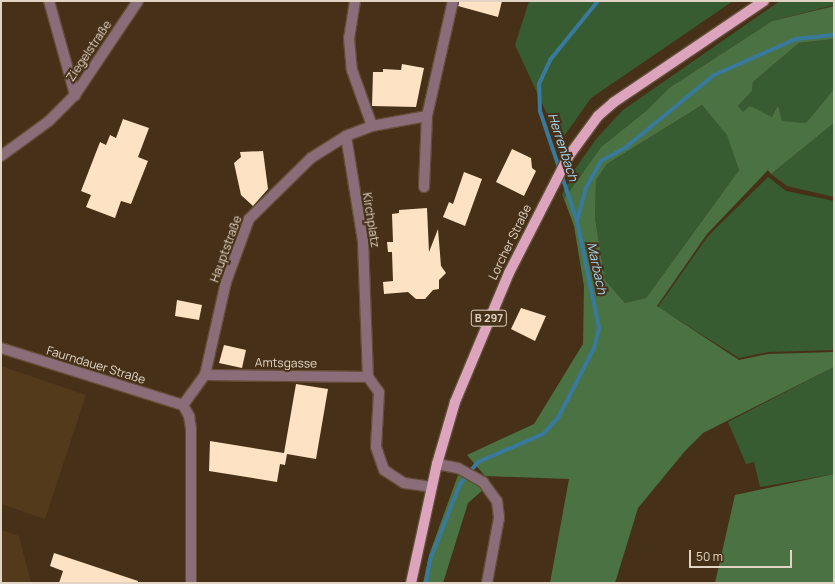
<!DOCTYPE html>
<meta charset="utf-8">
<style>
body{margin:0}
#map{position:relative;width:835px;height:584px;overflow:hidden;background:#463118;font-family:Manrope,sans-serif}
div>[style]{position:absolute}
.built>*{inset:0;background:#533a1a}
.green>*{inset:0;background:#385c31}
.forest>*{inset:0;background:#4b7243}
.stream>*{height:4px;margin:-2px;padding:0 2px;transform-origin:2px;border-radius:2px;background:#39799c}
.building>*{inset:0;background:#fde2c3}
.roads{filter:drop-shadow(1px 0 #624e37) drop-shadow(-1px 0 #624e37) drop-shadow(0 1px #624e37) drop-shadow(0 -1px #624e37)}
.minor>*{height:10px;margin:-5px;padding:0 5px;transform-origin:5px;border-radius:5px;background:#896e7a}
.major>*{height:10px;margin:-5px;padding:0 5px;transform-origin:5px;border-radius:5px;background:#dca5bd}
span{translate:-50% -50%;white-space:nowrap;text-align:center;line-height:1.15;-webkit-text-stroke:4px #463118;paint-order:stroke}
.shield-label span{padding:1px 3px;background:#463118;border:1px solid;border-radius:3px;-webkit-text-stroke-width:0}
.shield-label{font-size:11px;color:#e1d4c5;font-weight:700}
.street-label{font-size:12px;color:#e1d4c5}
.water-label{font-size:13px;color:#a3d7f6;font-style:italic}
.frame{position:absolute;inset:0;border:2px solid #e1d4c5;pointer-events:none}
.scale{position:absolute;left:689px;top:550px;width:103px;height:18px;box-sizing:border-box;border:2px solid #e1d4c5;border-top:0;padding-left:5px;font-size:12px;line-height:14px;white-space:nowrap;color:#e1d4c5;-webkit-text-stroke:3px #463118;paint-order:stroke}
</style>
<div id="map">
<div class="built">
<div style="clip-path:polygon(1px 366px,86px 395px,45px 519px,1px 504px)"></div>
<div style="clip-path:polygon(1px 530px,19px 536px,31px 583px,1px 583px)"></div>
</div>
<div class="green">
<div style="clip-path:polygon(529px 1px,733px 1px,591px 98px,560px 142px,515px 45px)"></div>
<div style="clip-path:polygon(780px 1px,834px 1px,834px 5px,772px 21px,669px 88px,646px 111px,601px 147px,564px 199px,562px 195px,575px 169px,597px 138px,623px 110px)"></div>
<div style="clip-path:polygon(834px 39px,834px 89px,806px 123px,782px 122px,778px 105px,772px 117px,743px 113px,738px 106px,752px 91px,753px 82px,799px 43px)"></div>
<div style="clip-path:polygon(702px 105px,728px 135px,739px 170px,646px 298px,625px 303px,605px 280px,595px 218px,596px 180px,607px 164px)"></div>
<div style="clip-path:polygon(834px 123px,834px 197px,787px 186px,771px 174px)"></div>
<div style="clip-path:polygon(768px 177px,786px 191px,834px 201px,834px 350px,768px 352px,739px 358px,658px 307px,708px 236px)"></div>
<div style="clip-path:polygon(834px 367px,834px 474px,760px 487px,754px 462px,746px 464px,728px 422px)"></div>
</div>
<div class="forest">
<div style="clip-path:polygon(evenodd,834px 6px,834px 39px,799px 43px,753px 82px,752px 91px,738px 106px,743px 112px,750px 106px,772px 117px,778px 105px,782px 121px,806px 123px,834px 89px,834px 123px,771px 174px,768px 170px,707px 234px,657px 306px,739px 360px,768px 354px,834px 352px,834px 367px,703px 433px,685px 451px,638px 508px,615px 583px,550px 583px,569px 479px,485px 476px,467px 455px,534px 424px,583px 344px,584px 286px,574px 226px,564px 199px,601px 147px,646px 111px,669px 88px,772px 21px,834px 6px,702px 105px,727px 135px,739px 170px,646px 298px,625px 303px,605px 280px,595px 218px,596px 180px,607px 164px,702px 105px)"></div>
<div style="clip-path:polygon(834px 474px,834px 583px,715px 583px,735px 495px)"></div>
<div style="clip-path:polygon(458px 475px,484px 489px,468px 503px,443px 583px,423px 583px,429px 555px)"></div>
</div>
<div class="stream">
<div style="left:577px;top:221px;width:116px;rotate:-108.6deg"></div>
<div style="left:540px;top:111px;width:27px;rotate:-92deg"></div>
<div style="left:539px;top:84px;width:26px;rotate:-65deg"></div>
<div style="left:550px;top:60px;width:76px;rotate:-50.9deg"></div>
<div style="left:426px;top:583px;width:23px;rotate:-80deg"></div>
<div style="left:430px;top:560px;width:82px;rotate:-68.5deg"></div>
<div style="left:460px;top:484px;width:28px;rotate:-51deg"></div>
<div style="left:478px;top:462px;width:71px;rotate:-23.3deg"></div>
<div style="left:543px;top:434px;width:22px;rotate:-47deg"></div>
<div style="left:558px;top:418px;width:79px;rotate:-62.8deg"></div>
<div style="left:594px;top:348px;width:21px;rotate:-76deg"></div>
<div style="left:599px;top:328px;width:109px;rotate:-101.6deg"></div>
<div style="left:577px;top:221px;width:34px;rotate:-75deg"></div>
<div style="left:586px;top:188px;width:31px;rotate:-61deg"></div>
<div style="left:601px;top:161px;width:29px;rotate:-29deg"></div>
<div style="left:626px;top:147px;width:114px;rotate:-39.3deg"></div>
<div style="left:714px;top:75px;width:90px;rotate:-23.7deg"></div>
<div style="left:796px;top:39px;width:38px;rotate:-6deg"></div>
</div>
<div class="building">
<div style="clip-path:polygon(459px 1px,502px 1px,498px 17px,458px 6px)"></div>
<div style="clip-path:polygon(402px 64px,424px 68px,416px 107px,372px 106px,373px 72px,383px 72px,383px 69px,401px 70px)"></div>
<div style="clip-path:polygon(123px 119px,149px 128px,138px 157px,148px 161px,131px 204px,121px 201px,115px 218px,86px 207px,91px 195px,81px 191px,100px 142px,106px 145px,110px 135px,116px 138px)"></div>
<div style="clip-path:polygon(512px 149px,531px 158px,532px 168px,536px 171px,524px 196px,496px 182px)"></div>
<div style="clip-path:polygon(263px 151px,268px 189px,253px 206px,241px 195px,234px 163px,241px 157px,240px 152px)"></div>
<div style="clip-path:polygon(464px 172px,482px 179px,465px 226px,443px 217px,449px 202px,453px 204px)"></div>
<div style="clip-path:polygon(427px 208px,429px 252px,438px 229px,441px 266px,446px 273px,439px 280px,439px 289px,433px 290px,425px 299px,416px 299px,408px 292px,384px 294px,383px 282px,393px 281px,392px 252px,388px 252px,387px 242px,393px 242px,392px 214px,399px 213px,399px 210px)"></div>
<div style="clip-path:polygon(177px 300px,202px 305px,199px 320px,175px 316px)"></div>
<div style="clip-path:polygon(521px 308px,546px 316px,535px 341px,511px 329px)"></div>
<div style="clip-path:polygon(224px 345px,246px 350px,242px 368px,219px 363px)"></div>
<div style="clip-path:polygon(296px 384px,328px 389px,316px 459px,287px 454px,285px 465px,280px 464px,277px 482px,209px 471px,210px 441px,284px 453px)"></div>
<div style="clip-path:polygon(54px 553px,138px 581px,138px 583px,59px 583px,63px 571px,50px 566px)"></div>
</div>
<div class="roads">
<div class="minor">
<div style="left:49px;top:1px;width:98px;rotate:74.5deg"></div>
<div style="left:355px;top:1px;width:37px;rotate:99deg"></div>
<div style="left:349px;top:38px;width:32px;rotate:85deg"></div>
<div style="left:352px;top:70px;width:59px;rotate:70.3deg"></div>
<div style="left:346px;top:136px;width:106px;rotate:80.8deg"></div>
<div style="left:363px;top:241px;width:136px;rotate:87.9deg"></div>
<div style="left:368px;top:377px;width:19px;rotate:54deg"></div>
<div style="left:379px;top:392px;width:55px;rotate:93.1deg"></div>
<div style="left:376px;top:447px;width:24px;rotate:71deg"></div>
<div style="left:384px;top:470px;width:24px;rotate:33deg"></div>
<div style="left:404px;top:483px;width:28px;rotate:8deg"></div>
<div style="left:1px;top:156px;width:59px;rotate:-36.1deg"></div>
<div style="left:49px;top:121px;width:37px;rotate:-45deg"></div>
<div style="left:75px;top:95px;width:113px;rotate:-56.2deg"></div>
<div style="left:424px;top:187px;width:71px;rotate:-87.6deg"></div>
<div style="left:427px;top:116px;width:118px;rotate:-77.3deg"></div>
<div style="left:1px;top:348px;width:191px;rotate:17.4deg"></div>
<div style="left:205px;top:375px;width:163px;rotate:0.7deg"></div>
<div style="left:183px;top:405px;width:37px;rotate:-54deg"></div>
<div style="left:205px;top:375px;width:95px;rotate:-77.3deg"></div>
<div style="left:226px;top:282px;width:67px;rotate:-69.9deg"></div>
<div style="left:249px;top:219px;width:87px;rotate:-44.5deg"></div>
<div style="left:311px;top:158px;width:41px;rotate:-32.2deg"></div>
<div style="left:346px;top:136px;width:28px;rotate:-21deg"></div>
<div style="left:372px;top:126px;width:56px;rotate:-10.3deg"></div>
<div style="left:183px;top:405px;width:13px;rotate:61deg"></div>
<div style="left:189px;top:416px;width:13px;rotate:81deg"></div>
<div style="left:191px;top:429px;width:154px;rotate:90deg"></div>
<div style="left:437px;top:464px;width:21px;rotate:11deg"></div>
<div style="left:458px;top:468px;width:29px;rotate:29deg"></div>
<div style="left:483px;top:482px;width:24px;rotate:54deg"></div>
<div style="left:497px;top:501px;width:17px;rotate:83deg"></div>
<div style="left:499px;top:518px;width:66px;rotate:100.5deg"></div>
</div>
<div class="major">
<div style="left:411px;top:583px;width:122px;rotate:-77.7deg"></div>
<div style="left:437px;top:464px;width:65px;rotate:-73.8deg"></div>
<div style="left:455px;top:402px;width:140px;rotate:-67.3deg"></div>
<div style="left:509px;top:273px;width:130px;rotate:-63deg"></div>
<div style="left:568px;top:157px;width:51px;rotate:-53.8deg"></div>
<div style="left:598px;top:116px;width:21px;rotate:-41deg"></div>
<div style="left:614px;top:102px;width:181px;rotate:-34deg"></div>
</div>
</div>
<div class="shield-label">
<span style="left:489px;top:318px">B 297</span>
</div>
<div class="street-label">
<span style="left:89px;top:51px;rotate:-56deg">Ziegelstraße</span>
<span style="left:371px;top:220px;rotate:81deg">Kirchplatz</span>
<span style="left:510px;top:242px;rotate:-64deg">Lorcher Straße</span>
<span style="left:226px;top:249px;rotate:-70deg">Hauptstraße</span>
<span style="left:286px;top:363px;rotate:1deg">Amtsgasse</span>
<span style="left:96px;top:365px;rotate:17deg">Faurndauer Straße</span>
</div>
<div class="water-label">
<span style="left:563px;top:147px;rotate:72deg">Herrenbach</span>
<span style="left:597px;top:268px;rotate:78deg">Marbach</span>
</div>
<div class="frame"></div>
<div class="scale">50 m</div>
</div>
